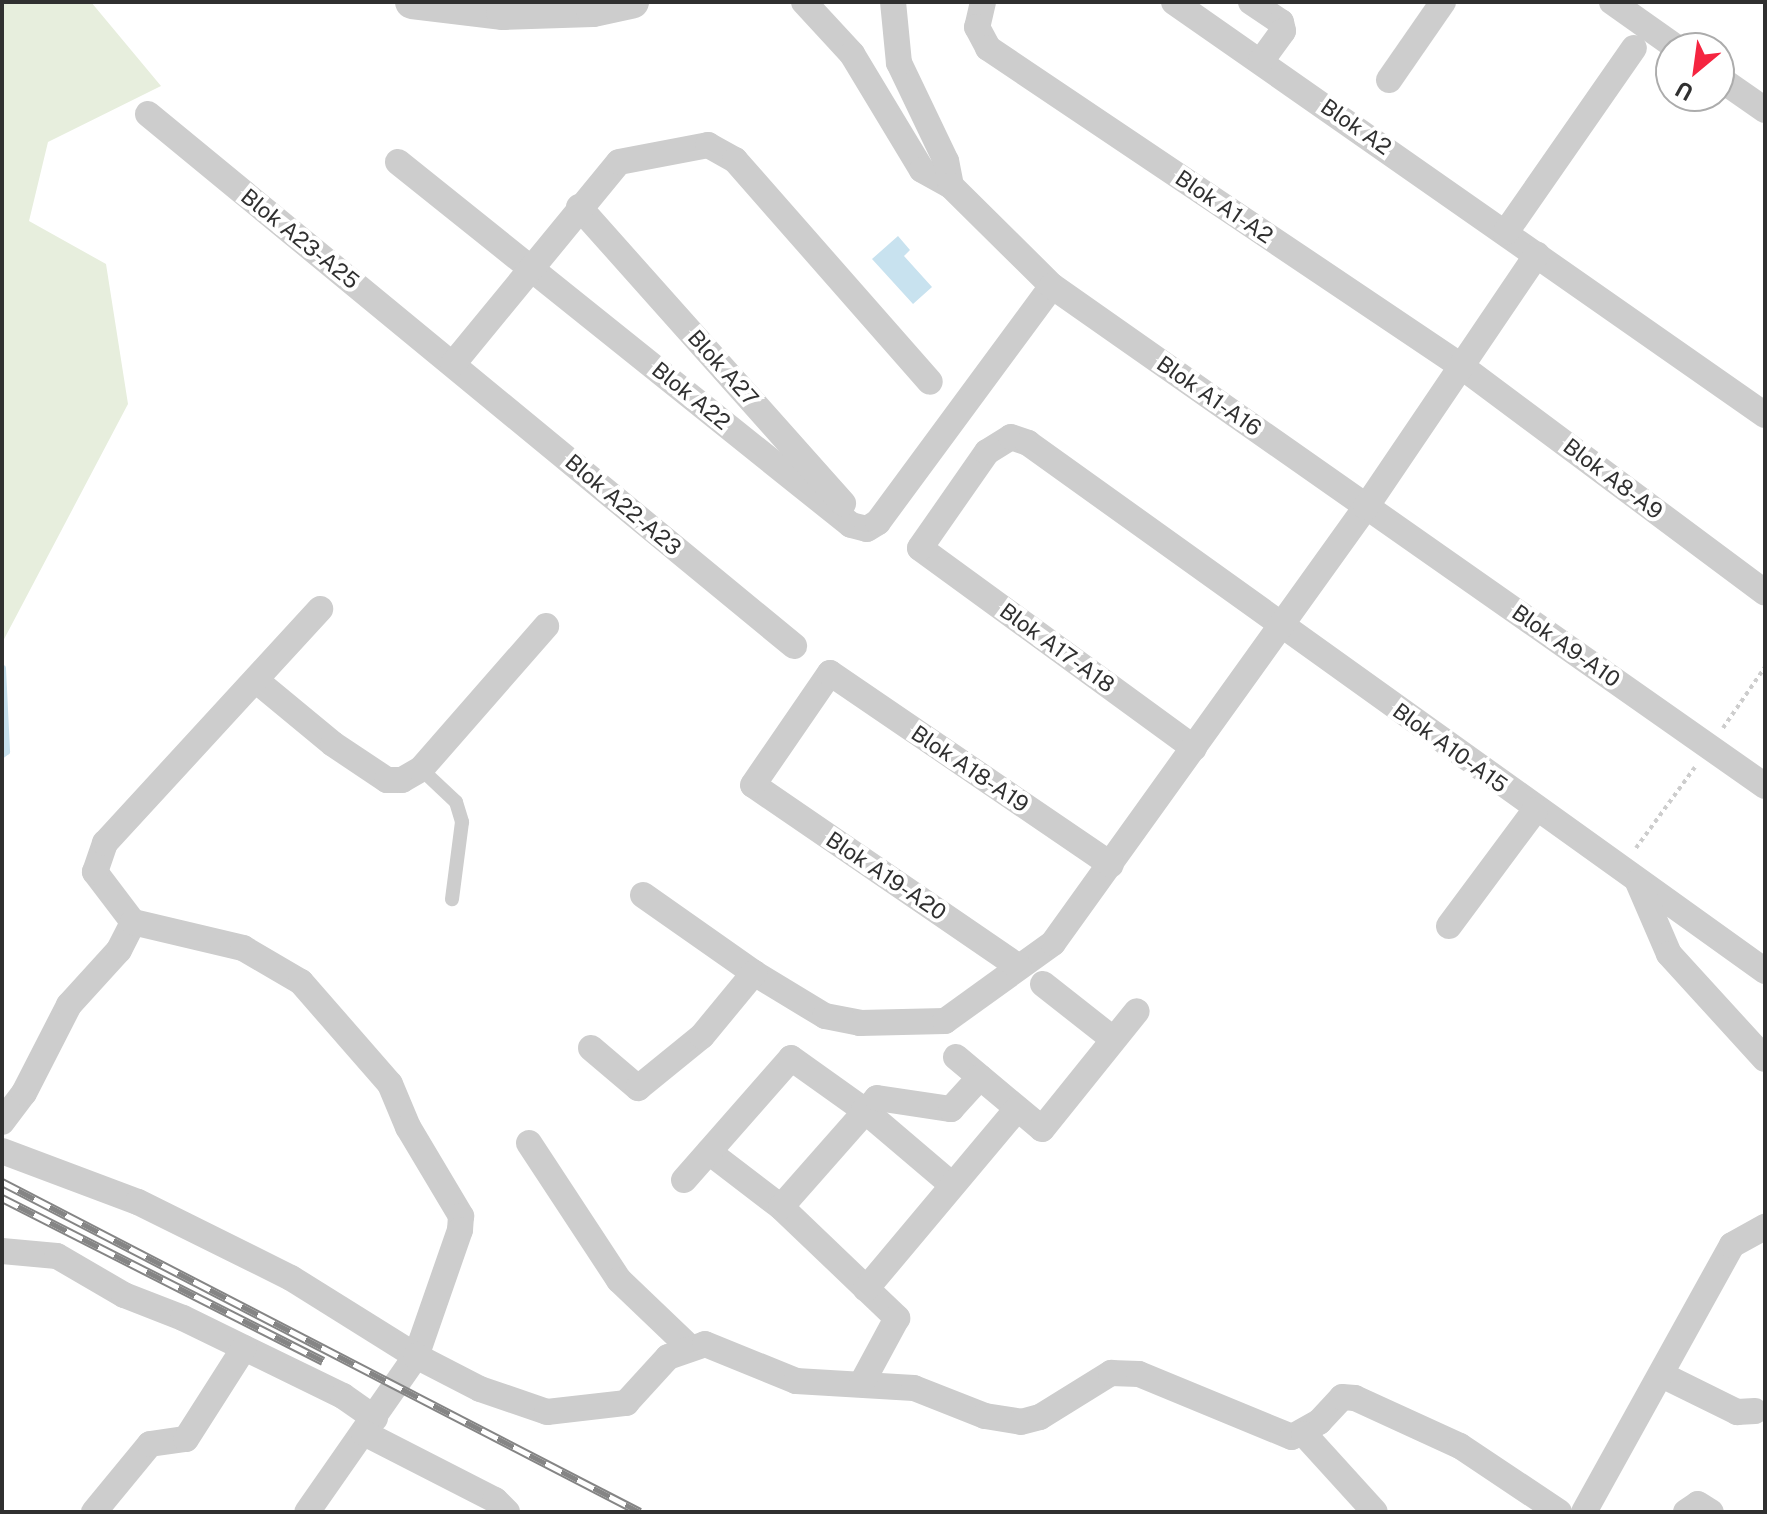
<!DOCTYPE html>
<style>
body{margin:0}
#map{position:relative;width:1767px;height:1514px;overflow:hidden;background:#fff;font-family:"Public Sans",sans-serif}
div>[style]{position:absolute}
.green>*{inset:0;background:#e7eedd}
.water>*{inset:0;background:#c8e2ef}
.stream>*{height:7px;margin:-3.5px;padding:0 3.5px;transform-origin:3.5px;border-radius:3.5px;background:#c8e2ef}
.path>*{height:4px;margin-top:-2px;transform-origin:0;background:repeating-linear-gradient(90deg,#cdcdcd 0 4px,transparent 0 8px)}
.service>*{height:14px;margin:-7px;padding:0 7px;transform-origin:7px;border-radius:7px;background:#cdcdcd}
.minor>*{height:26px;margin:-13px;padding:0 13px;transform-origin:13px;border-radius:13px;background:#cdcdcd}
.tertiary>*{height:34px;margin:-17px;padding:0 17px;transform-origin:17px;border-radius:17px;background:#cdcdcd}
.rail>*{height:9px;margin-top:-4.5px;transform-origin:0;background:repeating-linear-gradient(90deg,#fff 0 18px,#858585 0 36px);box-sizing:border-box;border-block:2px solid #858585}
span{translate:-50% -50%;white-space:nowrap;text-align:center;line-height:1.15;-webkit-text-stroke:8px #fff;paint-order:stroke}
.street-label{font-size:22px;color:#303030}
.frame{position:absolute;inset:0;border:4px solid #303030;pointer-events:none}
.north{position:absolute;left:1655px;top:32px;width:80px;height:80px;box-sizing:border-box;background:#fff;border:2px solid #acacac;border-radius:50%;rotate:209deg;font-size:22px;font-weight:700;line-height:32px;text-align:center;color:#303030}
.north::after{content:'';display:block;margin:auto;width:28px;height:36px;background:#f52540;clip-path:polygon(50% 0,100% 100%,50% 72%,0 100%)}
</style>
<div id="map">
<div class="green">
<div style="clip-path:polygon(2px 2px,91px 2px,161px 86px,48px 142px,29px 221px,106px 264px,128px 404px,2px 643px)"></div>
</div>
<div class="water">
<div style="clip-path:polygon(898px 236px,910px 250px,904px 256px,932px 287px,913px 304px,872px 259px)"></div>
</div>
<div class="stream">
<div style="left:2px;top:668px;width:83px;rotate:87.2deg"></div>
<div style="left:6px;top:751px;width:5px;rotate:143deg"></div>
</div>
<div class="path">
<div style="left:1723px;top:728px;width:74px;rotate:-55.5deg"></div>
<div style="left:1636px;top:848px;width:100px;rotate:-53.9deg"></div>
</div>
<div class="service">
<div style="left:421px;top:769px;width:48px;rotate:43.3deg"></div>
<div style="left:456px;top:802px;width:21px;rotate:73deg"></div>
<div style="left:462px;top:822px;width:78px;rotate:97.4deg"></div>
</div>
<div class="minor">
<div style="left:804px;top:2px;width:71px;rotate:47.3deg"></div>
<div style="left:852px;top:54px;width:135px;rotate:58.9deg"></div>
<div style="left:922px;top:170px;width:33px;rotate:29deg"></div>
<div style="left:951px;top:186px;width:25px;rotate:-101deg"></div>
<div style="left:946px;top:161px;width:109px;rotate:-115.6deg"></div>
<div style="left:899px;top:63px;width:61px;rotate:-95.6deg"></div>
<div style="left:983px;top:2px;width:26px;rotate:103deg"></div>
<div style="left:977px;top:27px;width:24px;rotate:62deg"></div>
<div style="left:988px;top:48px;width:570px;rotate:33.91deg"></div>
<div style="left:1461px;top:366px;width:379px;rotate:36.7deg"></div>
<div style="left:1174px;top:2px;width:721px;rotate:34.95deg"></div>
<div style="left:1251px;top:2px;width:36px;rotate:34deg"></div>
<div style="left:1281px;top:22px;width:9px;rotate:77deg"></div>
<div style="left:1283px;top:31px;width:37px;rotate:126deg"></div>
<div style="left:1612px;top:2px;width:80px;rotate:35.3deg"></div>
<div style="left:1719px;top:78px;width:56px;rotate:34.8deg"></div>
<div style="left:1389px;top:80px;width:95px;rotate:-55.3deg"></div>
<div style="left:148px;top:114px;width:837px;rotate:39.47deg"></div>
<div style="left:398px;top:162px;width:580px;rotate:38.71deg"></div>
<div style="left:851px;top:525px;width:16px;rotate:14deg"></div>
<div style="left:867px;top:529px;width:13px;rotate:-32deg"></div>
<div style="left:878px;top:522px;width:293px;rotate:-53.6deg"></div>
<div style="left:951px;top:186px;width:142px;rotate:44.7deg"></div>
<div style="left:1052px;top:286px;width:871px;rotate:35.04deg"></div>
<div style="left:579px;top:207px;width:397px;rotate:48.3deg"></div>
<div style="left:1506px;top:232px;width:224px;rotate:-55.2deg"></div>
<div style="left:453px;top:364px;width:261px;rotate:-50.6deg"></div>
<div style="left:619px;top:162px;width:91px;rotate:-10.8deg"></div>
<div style="left:708px;top:145px;width:31px;rotate:29deg"></div>
<div style="left:735px;top:160px;width:295px;rotate:48.7deg"></div>
<div style="left:258px;top:682px;width:97px;rotate:39.6deg"></div>
<div style="left:333px;top:744px;width:65px;rotate:33.7deg"></div>
<div style="left:387px;top:780px;width:15px"></div>
<div style="left:402px;top:780px;width:22px;rotate:-30deg"></div>
<div style="left:421px;top:769px;width:190px;rotate:-48.8deg"></div>
<div style="left:1194px;top:748px;width:339px;rotate:-143.9deg"></div>
<div style="left:920px;top:548px;width:117px;rotate:-55.1deg"></div>
<div style="left:987px;top:452px;width:28px;rotate:-32deg"></div>
<div style="left:1011px;top:437px;width:18px;rotate:19deg"></div>
<div style="left:1028px;top:443px;width:907px;rotate:35.62deg"></div>
<div style="left:1638px;top:882px;width:78px;rotate:66.7deg"></div>
<div style="left:1669px;top:954px;width:142px;rotate:47.6deg"></div>
<div style="left:643px;top:895px;width:136px;rotate:35.1deg"></div>
<div style="left:754px;top:973px;width:83px;rotate:31.2deg"></div>
<div style="left:825px;top:1016px;width:36px;rotate:11deg"></div>
<div style="left:860px;top:1023px;width:85px;rotate:-1.3deg"></div>
<div style="left:945px;top:1021px;width:133px;rotate:-35.8deg"></div>
<div style="left:1053px;top:943px;width:537px;rotate:-54.33deg"></div>
<div style="left:1366px;top:507px;width:305px;rotate:-55.9deg"></div>
<div style="left:133px;top:922px;width:63px;rotate:-127.2deg"></div>
<div style="left:95px;top:872px;width:31px;rotate:-71deg"></div>
<div style="left:105px;top:843px;width:318px;rotate:-47.4deg"></div>
<div style="left:1449px;top:926px;width:144px;rotate:-53.4deg"></div>
<div style="left:1019px;top:967px;width:322px;rotate:-145.6deg"></div>
<div style="left:753px;top:785px;width:136px;rotate:-55.5deg"></div>
<div style="left:830px;top:673px;width:340px;rotate:34.3deg"></div>
<div style="left:1043px;top:984px;width:89px;rotate:38.2deg"></div>
<div style="left:591px;top:1048px;width:62px;rotate:40.4deg"></div>
<div style="left:638px;top:1088px;width:82px;rotate:-39.1deg"></div>
<div style="left:702px;top:1036px;width:82px;rotate:-50.5deg"></div>
<div style="left:956px;top:1057px;width:112px;rotate:39.9deg"></div>
<div style="left:1042px;top:1129px;width:151px;rotate:-51.2deg"></div>
<div style="left:2px;top:1122px;width:36px;rotate:-53deg"></div>
<div style="left:24px;top:1093px;width:99px;rotate:-62.9deg"></div>
<div style="left:69px;top:1005px;width:74px;rotate:-47.7deg"></div>
<div style="left:119px;top:950px;width:31px;rotate:-63deg"></div>
<div style="left:133px;top:922px;width:113px;rotate:13.3deg"></div>
<div style="left:243px;top:948px;width:67px;rotate:30.4deg"></div>
<div style="left:301px;top:982px;width:135px;rotate:48.9deg"></div>
<div style="left:390px;top:1084px;width:47px;rotate:67.3deg"></div>
<div style="left:408px;top:1127px;width:104px;rotate:59.2deg"></div>
<div style="left:461px;top:1216px;width:14px;rotate:94deg"></div>
<div style="left:460px;top:1230px;width:133px;rotate:109.2deg"></div>
<div style="left:416px;top:1356px;width:190px;rotate:124.9deg"></div>
<div style="left:529px;top:1143px;width:164px;rotate:56.7deg"></div>
<div style="left:619px;top:1280px;width:97px;rotate:43.7deg"></div>
<div style="left:2px;top:1151px;width:145px;rotate:20.6deg"></div>
<div style="left:138px;top:1202px;width:171px;rotate:26.4deg"></div>
<div style="left:291px;top:1278px;width:147px;rotate:32deg"></div>
<div style="left:416px;top:1356px;width:72px;rotate:27.3deg"></div>
<div style="left:480px;top:1389px;width:71px;rotate:18.9deg"></div>
<div style="left:547px;top:1412px;width:80px;rotate:-6.5deg"></div>
<div style="left:626px;top:1403px;width:62px;rotate:-47.6deg"></div>
<div style="left:668px;top:1357px;width:39px;rotate:-19deg"></div>
<div style="left:705px;top:1344px;width:98px;rotate:22.1deg"></div>
<div style="left:796px;top:1381px;width:118px;rotate:3.4deg"></div>
<div style="left:914px;top:1388px;width:76px;rotate:21.5deg"></div>
<div style="left:985px;top:1416px;width:36px;rotate:9deg"></div>
<div style="left:1021px;top:1422px;width:20px;rotate:-15deg"></div>
<div style="left:1040px;top:1417px;width:84px;rotate:-31.8deg"></div>
<div style="left:1111px;top:1373px;width:28px;rotate:2deg"></div>
<div style="left:1139px;top:1374px;width:165px;rotate:22.4deg"></div>
<div style="left:1292px;top:1437px;width:31px;rotate:-29deg"></div>
<div style="left:1319px;top:1422px;width:34px;rotate:-47deg"></div>
<div style="left:1342px;top:1397px;width:13px;rotate:4deg"></div>
<div style="left:1355px;top:1398px;width:115px;rotate:24.6deg"></div>
<div style="left:1460px;top:1446px;width:119px;rotate:33.7deg"></div>
<div style="left:709px;top:1152px;width:91px;rotate:37.4deg"></div>
<div style="left:781px;top:1207px;width:161px;rotate:43.7deg"></div>
<div style="left:897px;top:1318px;width:72px;rotate:118.4deg"></div>
<div style="left:684px;top:1180px;width:162px;rotate:-48.7deg"></div>
<div style="left:791px;top:1058px;width:90px;rotate:35.5deg"></div>
<div style="left:864px;top:1110px;width:116px;rotate:40.4deg"></div>
<div style="left:781px;top:1207px;width:145px;rotate:-48.6deg"></div>
<div style="left:877px;top:1098px;width:75px;rotate:8.5deg"></div>
<div style="left:951px;top:1109px;width:43px;rotate:-47.8deg"></div>
<div style="left:2px;top:1251px;width:55px;rotate:5.2deg"></div>
<div style="left:57px;top:1256px;width:78px;rotate:30.2deg"></div>
<div style="left:124px;top:1295px;width:63px;rotate:21.3deg"></div>
<div style="left:183px;top:1318px;width:178px;rotate:26deg"></div>
<div style="left:343px;top:1396px;width:39px;rotate:35deg"></div>
<div style="left:866px;top:1289px;width:235px;rotate:-50deg"></div>
<div style="left:1662px;top:1375px;width:84px;rotate:26.3deg"></div>
<div style="left:1737px;top:1412px;width:18px;rotate:-3deg"></div>
<div style="left:364px;top:1433px;width:147px;rotate:27.1deg"></div>
<div style="left:495px;top:1500px;width:17px;rotate:45deg"></div>
<div style="left:1304px;top:1434px;width:105px;rotate:47.7deg"></div>
<div style="left:94px;top:1512px;width:88px;rotate:-50.5deg"></div>
<div style="left:150px;top:1444px;width:36px;rotate:-8deg"></div>
<div style="left:186px;top:1439px;width:108px;rotate:-57.5deg"></div>
<div style="left:1584px;top:1512px;width:305px;rotate:-61deg"></div>
<div style="left:1732px;top:1245px;width:38px;rotate:-29deg"></div>
<div style="left:1686px;top:1512px;width:14px;rotate:-34deg"></div>
<div style="left:1698px;top:1504px;width:15px;rotate:32deg"></div>
</div>
<div class="tertiary">
<div style="left:412px;top:2px;width:92px;rotate:6.9deg"></div>
<div style="left:503px;top:13px;width:90px;rotate:-1.9deg"></div>
<div style="left:593px;top:10px;width:40px;rotate:-12deg"></div>
</div>
<div class="rail">
<div style="left:2px;top:1182px;width:718px;rotate:27.35deg"></div>
<div style="left:2px;top:1198px;width:360px;rotate:26.9deg"></div>
</div>
<div class="street-label">
<span style="left:1356px;top:127px;rotate:35deg">Blok A2</span>
<span style="left:1224px;top:207px;rotate:34deg">Blok A1-A2</span>
<span style="left:300px;top:239px;rotate:39deg">Blok A23-A25</span>
<span style="left:723px;top:368px;rotate:48deg">Blok A27</span>
<span style="left:691px;top:396px;rotate:39deg">Blok A22</span>
<span style="left:1209px;top:396px;rotate:35deg">Blok A1-A16</span>
<span style="left:1613px;top:479px;rotate:37deg">Blok A8-A9</span>
<span style="left:623px;top:505px;rotate:40deg">Blok A22-A23</span>
<span style="left:1566px;top:646px;rotate:35deg">Blok A9-A10</span>
<span style="left:1057px;top:648px;rotate:36deg">Blok A17-A18</span>
<span style="left:1450px;top:748px;rotate:36deg">Blok A10-A15</span>
<span style="left:970px;top:769px;rotate:34deg">Blok A18-A19</span>
<span style="left:886px;top:876px;rotate:34deg">Blok A19-A20</span>
</div>
<div class="frame"></div>
<div class="north">U</div>
</div>
